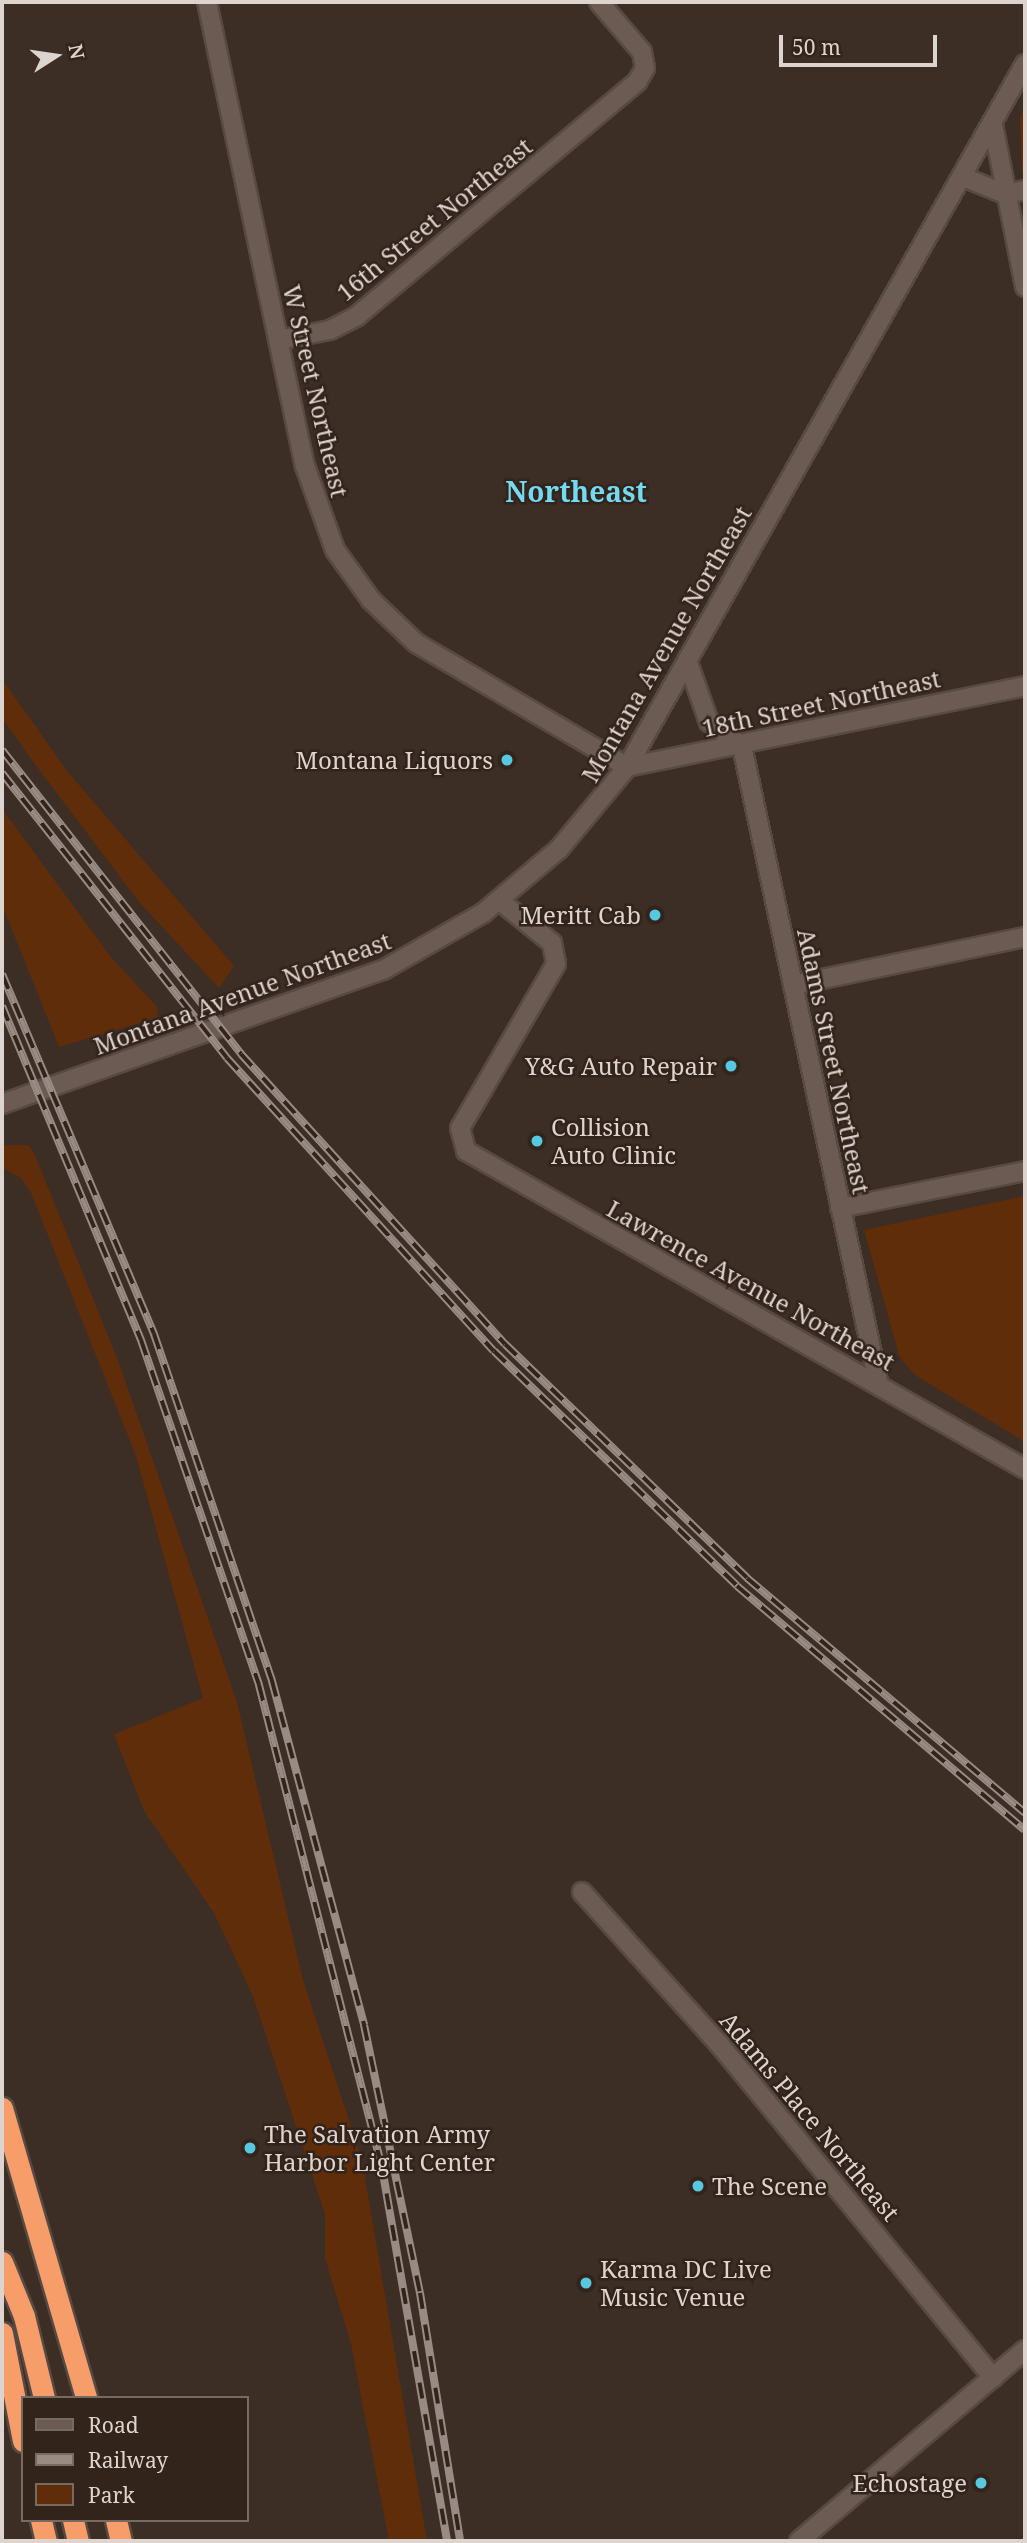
<!DOCTYPE html>
<style>
body{margin:0}
#map{position:relative;width:1027px;height:2543px;overflow:hidden;background:#3c2d25;font-family:"Noto Serif",serif}
div>[style]{position:absolute}
.green>*{inset:0;background:#602d0b}
.roads{filter:drop-shadow(2px 0 #574a43) drop-shadow(-2px 0 #574a43) drop-shadow(0 2px #574a43) drop-shadow(0 -2px #574a43)}
.street>*{height:18px;margin:-9px;padding:0 9px;transform-origin:9px;border-radius:9px;background:#6c5b52}
.secondary>*{height:18px;margin:-9px;padding:0 9px;transform-origin:9px;border-radius:9px;background:#6c5b52}
.highway>*{height:21px;margin:-10.5px;padding:0 10.5px;transform-origin:10.5px;border-radius:10.5px;background:#f69d69}
.rail>*{height:8px;margin-top:-4px;transform-origin:0;background:repeating-linear-gradient(90deg,#32231b 0 16px,#978b84 0 32px);box-sizing:border-box;border-block:2px solid #978b84}
.dots>*{width:19px;height:19px;translate:-50% -50%;box-sizing:border-box;border:4px solid #32231b;border-radius:50%}
span{translate:-50% -50%;white-space:nowrap;text-align:center;line-height:1.15;-webkit-text-stroke:5px #32231b;paint-order:stroke}
.street-label{font-size:24px;color:#ded4cf}
.poi-label{font-size:24px;color:#ded4cf}
.right{translate:-100% -50%;text-align:right}
.left{translate:0 -50%;text-align:left}
.quarter-label{font-size:28px;color:#74daf1;font-weight:700}
.frame{position:absolute;inset:0;border:4px solid #ded4cf;pointer-events:none}
.legend{position:absolute;left:21px;top:2396px;width:228px;height:126px;box-sizing:border-box;background:#32231b;border:2px solid #776a63;margin:0;padding:9px 12px;list-style:none;font-size:21px;color:#ded4cf}
.legend li{display:flex;align-items:center;gap:14px;height:35px}
.legend b{width:35px;border:2px solid #776a63}
.north{position:absolute;left:21px;top:21px;width:70px;height:70px;-webkit-text-stroke:5px #32231b;paint-order:stroke;rotate:78deg;font-size:19px;font-weight:700;line-height:28px;text-align:center;color:#ded4cf}
.north::after{content:'';display:block;margin:auto;width:24px;height:32px;background:#ded4cf;clip-path:polygon(50% 0,100% 100%,50% 72%,0 100%)}
.scale{position:absolute;left:779px;top:35px;width:158px;height:32px;box-sizing:border-box;border:4px solid #ded4cf;border-top:0;padding-left:9px;font-size:21px;line-height:24px;white-space:nowrap;color:#ded4cf;-webkit-text-stroke:5px #32231b;paint-order:stroke}
</style>
<div id="map">
<div class="green">
<div style="clip-path:polygon(1025px 107px,1025px 172px,1022px 173px,1020px 117px)"></div>
<div style="clip-path:polygon(2px 679px,67px 771px,234px 966px,219px 988px,139px 902px,31px 759px,2px 718px)"></div>
<div style="clip-path:polygon(2px 809px,111px 957px,158px 1008px,157px 1018px,59px 1047px,2px 905px)"></div>
<div style="clip-path:polygon(2px 1145px,28px 1145px,34px 1153px,119px 1363px,237px 1702px,303px 1980px,362px 2160px,427px 2541px,389px 2541px,351px 2344px,325px 2258px,325px 2214px,253px 1996px,214px 1913px,144px 1811px,114px 1734px,203px 1698px,136px 1456px,31px 1193px,21px 1178px,2px 1168px)"></div>
<div style="clip-path:polygon(1025px 1196px,1025px 1442px,915px 1375px,900px 1358px,864px 1230px)"></div>
</div>
<div class="roads">
<div class="street">
<div style="left:207px;top:2px;width:474px;rotate:78.1deg"></div>
<div style="left:305px;top:466px;width:89px;rotate:70.3deg"></div>
<div style="left:335px;top:550px;width:62px;rotate:54.2deg"></div>
<div style="left:371px;top:600px;width:62px;rotate:43.7deg"></div>
<div style="left:416px;top:643px;width:245px;rotate:30.4deg"></div>
<div style="left:993px;top:125px;width:165px;rotate:78.8deg"></div>
<div style="left:963px;top:177px;width:45px;rotate:22deg"></div>
<div style="left:1005px;top:194px;width:20px;rotate:-11deg"></div>
<div style="left:278px;top:340px;width:53px;rotate:-10.9deg"></div>
<div style="left:330px;top:330px;width:30px;rotate:-27deg"></div>
<div style="left:357px;top:316px;width:365px;rotate:-39.9deg"></div>
<div style="left:637px;top:82px;width:16px;rotate:-60deg"></div>
<div style="left:645px;top:68px;width:16px;rotate:-101deg"></div>
<div style="left:642px;top:52px;width:66px;rotate:-130.7deg"></div>
<div style="left:742px;top:746px;width:654px;rotate:77.92deg"></div>
<div style="left:500px;top:901px;width:67px;rotate:38.9deg"></div>
<div style="left:552px;top:943px;width:21px;rotate:79deg"></div>
<div style="left:556px;top:964px;width:190px;rotate:120.3deg"></div>
<div style="left:460px;top:1128px;width:24px;rotate:75deg"></div>
<div style="left:466px;top:1151px;width:643px;rotate:29.63deg"></div>
<div style="left:793px;top:985px;width:237px;rotate:-11.7deg"></div>
<div style="left:840px;top:1208px;width:189px;rotate:-11.3deg"></div>
<div style="left:582px;top:1892px;width:205px;rotate:48deg"></div>
<div style="left:719px;top:2044px;width:432px;rotate:50.6deg"></div>
</div>
<div class="secondary">
<div style="left:687px;top:660px;width:66px;rotate:70.5deg"></div>
<div style="left:709px;top:722px;width:41px;rotate:36deg"></div>
<div style="left:627px;top:767px;width:406px;rotate:-11.5deg"></div>
<div style="left:2px;top:1104px;width:404px;rotate:-19.4deg"></div>
<div style="left:383px;top:970px;width:115px;rotate:-29.7deg"></div>
<div style="left:483px;top:913px;width:99px;rotate:-40.1deg"></div>
<div style="left:559px;top:849px;width:107px;rotate:-50.3deg"></div>
<div style="left:627px;top:767px;width:808px;rotate:-60.48deg"></div>
<div style="left:799px;top:2541px;width:296px;rotate:-40.2deg"></div>
</div>
<div class="highway">
<div style="left:2px;top:2108px;width:302px;rotate:73.8deg"></div>
<div style="left:2px;top:2262px;width:58px;rotate:67.8deg"></div>
<div style="left:24px;top:2316px;width:84px;rotate:76.3deg"></div>
<div style="left:2px;top:2333px;width:110px;rotate:79deg"></div>
<div style="left:41px;top:2520px;width:22px;rotate:77deg"></div>
<div style="left:73px;top:2520px;width:22px;rotate:77deg"></div>
<div style="left:116px;top:2520px;width:22px;rotate:77deg"></div>
</div>
</div>
<div class="rail">
<div style="left:2px;top:750px;width:387px;rotate:51.8deg"></div>
<div style="left:241px;top:1054px;width:392px;rotate:47.7deg"></div>
<div style="left:505px;top:1344px;width:337px;rotate:44deg"></div>
<div style="left:747px;top:1578px;width:364px;rotate:40.2deg"></div>
<div style="left:2px;top:773px;width:363px;rotate:51.7deg"></div>
<div style="left:227px;top:1058px;width:396px;rotate:47.7deg"></div>
<div style="left:494px;top:1351px;width:338px;rotate:44deg"></div>
<div style="left:737px;top:1586px;width:377px;rotate:40.3deg"></div>
<div style="left:2px;top:974px;width:391px;rotate:67.1deg"></div>
<div style="left:154px;top:1334px;width:367px;rotate:71.2deg"></div>
<div style="left:272px;top:1681px;width:356px;rotate:75deg"></div>
<div style="left:364px;top:2025px;width:274px;rotate:78.2deg"></div>
<div style="left:420px;top:2293px;width:251px;rotate:80.8deg"></div>
<div style="left:2px;top:1006px;width:362px;rotate:67.4deg"></div>
<div style="left:141px;top:1340px;width:365px;rotate:71.1deg"></div>
<div style="left:259px;top:1685px;width:492px;rotate:75.7deg"></div>
<div style="left:381px;top:2162px;width:385px;rotate:80.1deg"></div>
</div>
<div class="dots">
<div style="left:507px;top:760px;background:#56c9e1"></div>
<div style="left:655px;top:915px;background:#56c9e1"></div>
<div style="left:731px;top:1066px;background:#56c9e1"></div>
<div style="left:537px;top:1141px;background:#56c9e1"></div>
<div style="left:250px;top:2148px;background:#56c9e1"></div>
<div style="left:698px;top:2186px;background:#56c9e1"></div>
<div style="left:586px;top:2283px;background:#56c9e1"></div>
<div style="left:981px;top:2483px;background:#56c9e1"></div>
</div>
<div class="street-label">
<span style="left:434px;top:219px;rotate:-39deg">16th Street Northeast</span>
<span style="left:316px;top:391px;rotate:77deg">W Street Northeast</span>
<span style="left:666px;top:644px;rotate:-60deg">Montana Avenue Northeast</span>
<span style="left:821px;top:703px;rotate:-12deg">18th Street Northeast</span>
<span style="left:242px;top:993px;rotate:-20deg">Montana Avenue Northeast</span>
<span style="left:834px;top:1061px;rotate:78deg">Adams Street Northeast</span>
<span style="left:751px;top:1285px;rotate:29deg">Lawrence Avenue Northeast</span>
<span style="left:810px;top:2116px;rotate:50deg">Adams Place Northeast</span>
</div>
<div class="poi-label">
<span class="right" style="left:493px;top:760px">Montana Liquors</span>
<span class="right" style="left:641px;top:915px">Meritt Cab</span>
<span class="right" style="left:717px;top:1066px">Y&amp;G Auto Repair</span>
<span class="left" style="left:551px;top:1141px">Collision<br>Auto Clinic</span>
<span class="left" style="left:264px;top:2148px">The Salvation Army<br>Harbor Light Center</span>
<span class="left" style="left:712px;top:2186px">The Scene</span>
<span class="left" style="left:600px;top:2283px">Karma DC Live<br>Music Venue</span>
<span class="right" style="left:967px;top:2483px">Echostage</span>
</div>
<div class="quarter-label">
<span style="left:576px;top:491px">Northeast</span>
</div>
<div class="frame"></div>
<ul class="legend">
<li><b style="height:9px;background:#6c5b52"></b>Road</li>
<li><b style="height:9px;background:#978b84"></b>Railway</li>
<li><b style="height:19px;background:#602d0b"></b>Park</li>
</ul>
<div class="north">N</div>
<div class="scale">50 m</div>
</div>
